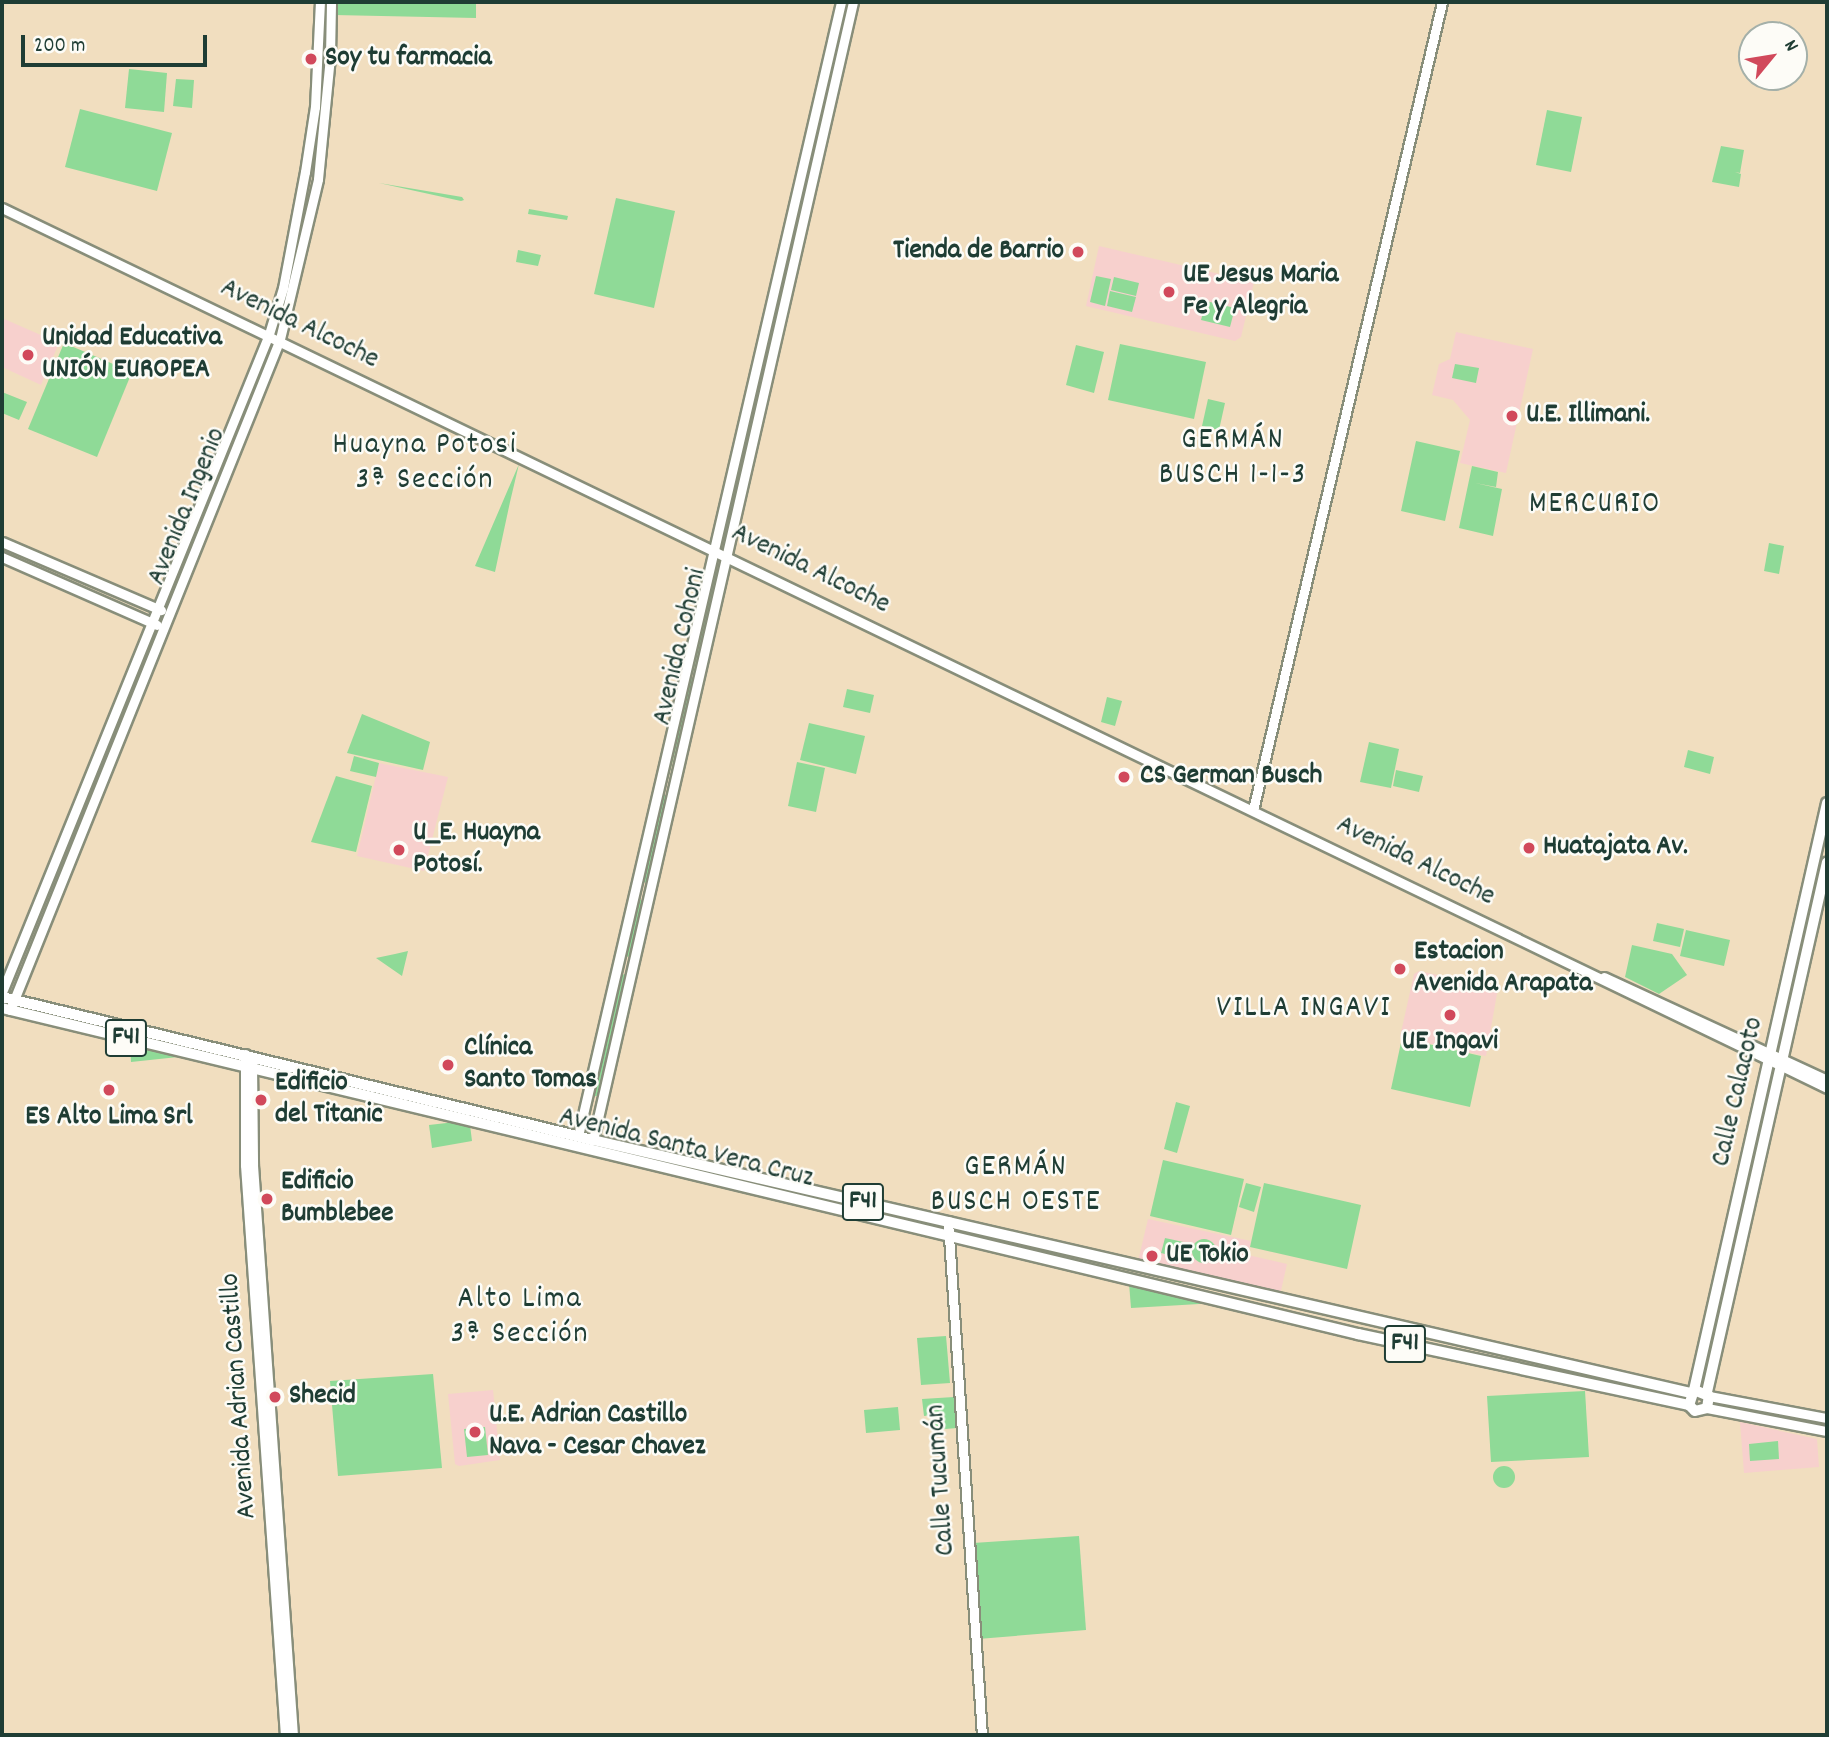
<!DOCTYPE html>
<meta charset="utf-8">
<style>
body{margin:0}
#map{position:relative;width:1829px;height:1737px;overflow:hidden;background:#f1debf;font-family:Dekko,sans-serif}
div>[style]{position:absolute}
.built>*{inset:0;background:#f7d0cd}
.green>*{inset:0;background:#8fda97}
.round{border-radius:50%}
.roads{filter:drop-shadow(2px 0 #888e7a) drop-shadow(-2px 0 #888e7a) drop-shadow(0 2px #888e7a) drop-shadow(0 -2px #888e7a)}
.secondary>*{height:9px;margin:-4.5px;padding:0 4.5px;transform-origin:4.5px;border-radius:4.5px;background:#fff}
.primary>*{height:10px;margin:-5px;padding:0 5px;transform-origin:5px;border-radius:5px;background:#fff}
.dots>*{width:19px;height:19px;translate:-50% -50%;box-sizing:border-box;border:4px solid #fdfcf7;border-radius:50%}
span{translate:-50% -50%;white-space:nowrap;text-align:center;line-height:1.15;-webkit-text-stroke:5px #fdfcf7;paint-order:stroke}
.shield-label span{padding:2px 5px;background:#fdfcf7;border:2px solid;border-radius:5px;-webkit-text-stroke-width:0}
.shield-label{font-size:26px;color:#1f3d34;font-weight:700}
.poi-label{font-size:28px;color:#1f3d34;font-weight:700}
.left{translate:0 -50%;text-align:left}
.right{translate:-100% -50%;text-align:right}
.street-label{font-size:28px;color:#1f3d34}
.neighbourhood-label{font-size:30px;color:#1f3d34;letter-spacing:2px}
.frame{position:absolute;inset:0;border:4px solid #1f3d34;pointer-events:none}
.north{position:absolute;left:1738px;top:21px;width:70px;height:70px;box-sizing:border-box;background:#fdfcf7;border:2px solid #a4b0a9;border-radius:50%;rotate:60deg;font-size:19px;font-weight:700;line-height:28px;text-align:center;color:#1f3d34}
.north::after{content:'';display:block;margin:auto;width:24px;height:32px;background:#d1495b;clip-path:polygon(50% 0,100% 100%,50% 72%,0 100%)}
.scale{position:absolute;left:21px;top:35px;width:186px;height:32px;box-sizing:border-box;border:4px solid #1f3d34;border-top:0;padding-left:9px;font-size:21px;line-height:24px;white-space:nowrap;color:#1f3d34;-webkit-text-stroke:5px #fdfcf7;paint-order:stroke}
</style>
<div id="map">
<div class="built">
<div style="clip-path:polygon(1099px 246px,1254px 282px,1241px 337px,1235px 341px,1086px 306px)"></div>
<div style="clip-path:polygon(2px 318px,59px 343px,41px 385px,2px 367px)"></div>
<div style="clip-path:polygon(1456px 332px,1533px 349px,1506px 473px,1460px 463px,1470px 420px,1453px 400px,1432px 395px,1439px 364px,1450px 359px)"></div>
<div style="clip-path:polygon(379px 763px,448px 777px,424px 871px,357px 856px)"></div>
<div style="clip-path:polygon(1419px 971px,1498px 988px,1486px 1056px,1400px 1037px,1414px 974px)"></div>
<div style="clip-path:polygon(1148px 1219px,1251px 1241px,1248px 1255px,1287px 1264px,1280px 1295px,1138px 1261px)"></div>
<div style="clip-path:polygon(493px 1390px,500px 1460px,459px 1466px,455px 1464px,448px 1394px)"></div>
<div style="clip-path:polygon(1740px 1422px,1817px 1439px,1819px 1467px,1744px 1473px)"></div>
</div>
<div class="green">
<div style="clip-path:polygon(335px 2px,476px 2px,476px 18px,334px 15px)"></div>
<div style="clip-path:polygon(844px 2px,851px 2px,812px 167px,806px 165px)"></div>
<div style="clip-path:polygon(129px 69px,167px 73px,164px 112px,125px 108px)"></div>
<div style="clip-path:polygon(176px 79px,194px 80px,192px 108px,173px 106px)"></div>
<div style="clip-path:polygon(80px 109px,172px 133px,157px 191px,65px 167px)"></div>
<div style="clip-path:polygon(1547px 110px,1582px 117px,1571px 172px,1536px 165px)"></div>
<div style="clip-path:polygon(1721px 146px,1744px 150px,1740px 173px,1735px 172px,1741px 174px,1739px 187px,1712px 182px)"></div>
<div style="clip-path:polygon(804px 176px,809px 177px,753px 421px,747px 420px)"></div>
<div style="clip-path:polygon(379px 183px,462px 197px,464px 200px,461px 201px)"></div>
<div style="clip-path:polygon(616px 198px,675px 211px,654px 308px,594px 294px)"></div>
<div style="clip-path:polygon(529px 209px,568px 216px,567px 220px,528px 214px)"></div>
<div style="clip-path:polygon(518px 250px,541px 255px,538px 266px,516px 262px)"></div>
<div style="clip-path:polygon(1096px 276px,1111px 279px,1105px 306px,1090px 302px)"></div>
<div style="clip-path:polygon(1114px 277px,1139px 283px,1136px 296px,1111px 290px)"></div>
<div style="clip-path:polygon(1110px 291px,1136px 297px,1132px 312px,1107px 306px)"></div>
<div style="clip-path:polygon(1206px 301px,1235px 308px,1230px 327px,1201px 320px)"></div>
<div style="clip-path:polygon(64px 343px,132px 372px,97px 457px,28px 429px)"></div>
<div style="clip-path:polygon(1120px 344px,1206px 362px,1194px 419px,1108px 400px)"></div>
<div style="clip-path:polygon(1076px 345px,1104px 352px,1094px 393px,1066px 385px)"></div>
<div style="clip-path:polygon(1455px 364px,1479px 368px,1476px 383px,1452px 378px)"></div>
<div style="clip-path:polygon(2px 392px,27px 402px,19px 420px,2px 413px)"></div>
<div style="clip-path:polygon(1208px 399px,1225px 403px,1219px 430px,1202px 426px)"></div>
<div style="clip-path:polygon(743px 436px,749px 438px,725px 539px,720px 538px)"></div>
<div style="clip-path:polygon(1416px 441px,1460px 451px,1445px 521px,1401px 511px)"></div>
<div style="clip-path:polygon(519px 464px,510px 502px,495px 572px,475px 566px)"></div>
<div style="clip-path:polygon(1472px 466px,1498px 472px,1496px 487px,1475px 483px,1502px 489px,1493px 536px,1459px 528px)"></div>
<div style="clip-path:polygon(1769px 543px,1784px 546px,1779px 574px,1764px 571px)"></div>
<div style="clip-path:polygon(714px 567px,719px 571px,693px 673px,689px 669px)"></div>
<div style="clip-path:polygon(691px 678px,694px 682px,668px 779px,687px 680px)"></div>
<div style="clip-path:polygon(847px 689px,874px 695px,870px 713px,843px 707px)"></div>
<div style="clip-path:polygon(1107px 697px,1122px 701px,1115px 726px,1101px 722px)"></div>
<div style="clip-path:polygon(362px 714px,430px 742px,423px 770px,347px 753px)"></div>
<div style="clip-path:polygon(809px 723px,865px 736px,856px 774px,800px 760px)"></div>
<div style="clip-path:polygon(1369px 742px,1399px 749px,1391px 788px,1360px 782px)"></div>
<div style="clip-path:polygon(1688px 750px,1714px 757px,1710px 774px,1684px 767px)"></div>
<div style="clip-path:polygon(354px 756px,379px 763px,376px 777px,350px 771px)"></div>
<div style="clip-path:polygon(797px 762px,825px 768px,816px 812px,788px 806px)"></div>
<div style="clip-path:polygon(1396px 770px,1423px 776px,1419px 792px,1393px 786px)"></div>
<div style="clip-path:polygon(336px 776px,372px 786px,356px 852px,311px 842px)"></div>
<div style="clip-path:polygon(661px 792px,666px 796px,647px 882px,641px 883px)"></div>
<div style="clip-path:polygon(639px 897px,642px 902px,631px 956px,626px 957px)"></div>
<div style="clip-path:polygon(1657px 923px,1684px 929px,1680px 947px,1653px 941px)"></div>
<div style="clip-path:polygon(1686px 930px,1730px 940px,1724px 966px,1680px 956px)"></div>
<div style="clip-path:polygon(1632px 945px,1672px 954px,1687px 975px,1659px 994px,1625px 977px)"></div>
<div style="clip-path:polygon(408px 951px,402px 976px,376px 958px,395px 954px)"></div>
<div style="clip-path:polygon(625px 974px,599px 1095px,593px 1097px,619px 976px)"></div>
<div style="clip-path:polygon(1402px 1038px,1481px 1056px,1470px 1107px,1391px 1089px)"></div>
<div style="clip-path:polygon(130px 1042px,178px 1055px,178px 1057px,131px 1062px)"></div>
<div style="clip-path:polygon(1176px 1102px,1190px 1106px,1177px 1153px,1164px 1149px)"></div>
<div style="clip-path:polygon(464px 1121px,470px 1125px,472px 1141px,432px 1148px,429px 1125px)"></div>
<div style="clip-path:polygon(1163px 1160px,1244px 1179px,1231px 1235px,1150px 1216px)"></div>
<div style="clip-path:polygon(1246px 1183px,1261px 1187px,1254px 1212px,1239px 1207px)"></div>
<div style="clip-path:polygon(1264px 1183px,1361px 1205px,1347px 1269px,1250px 1247px)"></div>
<div style="clip-path:polygon(1165px 1238px,1188px 1243px,1185px 1259px,1161px 1253px)"></div>
<div class="round" style="left:1192px;top:1239px;width:24px;height:24px"></div>
<div style="clip-path:polygon(1129px 1283px,1216px 1303px,1131px 1308px)"></div>
<div style="clip-path:polygon(946px 1336px,950px 1383px,921px 1385px,917px 1338px)"></div>
<div style="clip-path:polygon(433px 1374px,442px 1468px,338px 1476px,330px 1381px)"></div>
<div style="clip-path:polygon(1585px 1391px,1589px 1457px,1491px 1462px,1487px 1396px)"></div>
<div style="clip-path:polygon(954px 1397px,957px 1428px,934px 1430px,933px 1415px,924px 1416px,922px 1399px)"></div>
<div style="clip-path:polygon(898px 1407px,900px 1430px,866px 1433px,864px 1410px)"></div>
<div style="clip-path:polygon(485px 1427px,488px 1455px,467px 1457px,464px 1429px)"></div>
<div style="clip-path:polygon(1778px 1441px,1779px 1459px,1750px 1461px,1749px 1444px)"></div>
<div class="round" style="left:1493px;top:1466px;width:22px;height:22px"></div>
<div style="clip-path:polygon(1079px 1536px,1086px 1630px,978px 1639px,973px 1543px)"></div>
</div>
<div class="roads">
<div class="secondary">
<div style="left:2px;top:208px;width:2026px;rotate:25.74deg"></div>
<div style="left:2px;top:542px;width:173px;rotate:23.2deg"></div>
<div style="left:2px;top:557px;width:169px;rotate:23.7deg"></div>
<div style="left:1253px;top:810px;width:830px;rotate:-76.83deg"></div>
<div style="left:1604px;top:977px;width:246px;rotate:24.8deg"></div>
<div style="left:2px;top:992px;width:710px;rotate:-67.91deg"></div>
<div style="left:269px;top:334px;width:48px;rotate:-73.1deg"></div>
<div style="left:283px;top:288px;width:118px;rotate:-79.3deg"></div>
<div style="left:305px;top:172px;width:66px;rotate:-81.3deg"></div>
<div style="left:315px;top:107px;width:105px;rotate:-87.3deg"></div>
<div style="left:10px;top:1010px;width:723px;rotate:-68.08deg"></div>
<div style="left:280px;top:339px;width:164px;rotate:-76.6deg"></div>
<div style="left:318px;top:179px;width:124px;rotate:-84.4deg"></div>
<div style="left:330px;top:56px;width:54px;rotate:-88.9deg"></div>
<div style="left:245px;top:1054px;width:111px;rotate:90deg"></div>
<div style="left:245px;top:1165px;width:571px;rotate:85.99deg"></div>
<div style="left:252px;top:1063px;width:102px;rotate:89.4deg"></div>
<div style="left:253px;top:1165px;width:571px;rotate:85.99deg"></div>
<div style="left:578px;top:1136px;width:1164px;rotate:-76.94deg"></div>
<div style="left:593px;top:1140px;width:1167px;rotate:-77.13deg"></div>
<div style="left:948px;top:1221px;width:515px;rotate:86.22deg"></div>
<div style="left:1709px;top:1396px;width:120px;rotate:10.6deg"></div>
<div style="left:1707px;top:1408px;width:122px;rotate:10.9deg"></div>
</div>
<div class="primary">
<div style="left:2px;top:997px;width:608px;rotate:13.6deg"></div>
<div style="left:593px;top:1140px;width:1127px;rotate:12.98deg"></div>
<div style="left:2px;top:1008px;width:1395px;rotate:13.52deg"></div>
<div style="left:1358px;top:1334px;width:339px;rotate:12.1deg"></div>
<div style="left:1689px;top:1405px;width:8px;rotate:45deg"></div>
<div style="left:1695px;top:1411px;width:12px;rotate:-14deg"></div>
<div style="left:1707px;top:1408px;width:12px;rotate:-81deg"></div>
<div style="left:1709px;top:1396px;width:16px;rotate:-158deg"></div>
<div style="left:1694px;top:1390px;width:16px;rotate:108deg"></div>
<div style="left:1694px;top:1390px;width:602px;rotate:-77.23deg"></div>
<div style="left:1707px;top:1392px;width:543px;rotate:-77.24deg"></div>
</div>
</div>
<div class="dots">
<div style="left:311px;top:59px;background:#d1495b"></div>
<div style="left:1078px;top:252px;background:#d1495b"></div>
<div style="left:1169px;top:292px;background:#d1495b"></div>
<div style="left:28px;top:355px;background:#d1495b"></div>
<div style="left:1512px;top:416px;background:#d1495b"></div>
<div style="left:1124px;top:777px;background:#d1495b"></div>
<div style="left:1529px;top:848px;background:#d1495b"></div>
<div style="left:399px;top:850px;background:#d1495b"></div>
<div style="left:1400px;top:969px;background:#d1495b"></div>
<div style="left:1450px;top:1015px;background:#d1495b"></div>
<div style="left:448px;top:1065px;background:#d1495b"></div>
<div style="left:109px;top:1090px;background:#d1495b"></div>
<div style="left:261px;top:1100px;background:#d1495b"></div>
<div style="left:267px;top:1199px;background:#d1495b"></div>
<div style="left:1152px;top:1256px;background:#d1495b"></div>
<div style="left:275px;top:1397px;background:#d1495b"></div>
<div style="left:475px;top:1432px;background:#d1495b"></div>
</div>
<div class="shield-label">
<span style="left:126px;top:1038px">F41</span>
<span style="left:863px;top:1202px">F41</span>
<span style="left:1405px;top:1344px">F41</span>
</div>
<div class="poi-label">
<span class="left" style="left:325px;top:59px">Soy tu farmacia</span>
<span class="right" style="left:1064px;top:252px">Tienda de Barrio</span>
<span class="left" style="left:1183px;top:292px">UE Jesus Maria<br>Fe y Alegria</span>
<span class="left" style="left:42px;top:355px">Unidad Educativa<br>UNIÓN EUROPEA</span>
<span class="left" style="left:1526px;top:416px">U.E. Illimani.</span>
<span class="left" style="left:1140px;top:777px">CS German Busch</span>
<span class="left" style="left:413px;top:850px">U_E. Huayna<br>Potosí.</span>
<span class="left" style="left:1543px;top:848px">Huatajata Av.</span>
<span class="left" style="left:1414px;top:969px">Estacion<br>Avenida Arapata</span>
<span style="left:1450px;top:1043px">UE Ingavi</span>
<span class="left" style="left:464px;top:1065px">Clínica<br>Santo Tomas</span>
<span class="left" style="left:275px;top:1100px">Edificio<br>del Titanic</span>
<span style="left:109px;top:1118px">ES Alto Lima Srl</span>
<span class="left" style="left:281px;top:1199px">Edificio<br>Bumblebee</span>
<span class="left" style="left:1166px;top:1256px">UE Tokio</span>
<span class="left" style="left:289px;top:1397px">Shecid</span>
<span class="left" style="left:489px;top:1432px">U.E. Adrian Castillo<br>Nava - Cesar Chavez</span>
</div>
<div class="street-label">
<span style="left:299px;top:325px;rotate:26deg">Avenida Alcoche</span>
<span style="left:188px;top:507px;rotate:-68deg">Avenida Ingenio</span>
<span style="left:810px;top:570px;rotate:26deg">Avenida Alcoche</span>
<span style="left:681px;top:647px;rotate:-77deg">Avenida Cohoni</span>
<span style="left:1415px;top:862px;rotate:26deg">Avenida Alcoche</span>
<span style="left:1739px;top:1092px;rotate:-77deg">Calle Calacoto</span>
<span style="left:686px;top:1149px;rotate:14deg">Avenida Santa Vera Cruz</span>
<span style="left:240px;top:1396px;rotate:-94deg">Avenida Adrian Castillo</span>
<span style="left:942px;top:1480px;rotate:-94deg">Calle Tucumán</span>
</div>
<div class="neighbourhood-label">
<span style="left:1233px;top:459px">GERMÁN<br>BUSCH 1-1-3</span>
<span style="left:425px;top:464px">Huayna Potosi<br>3ª Sección</span>
<span style="left:1595px;top:506px">MERCURIO</span>
<span style="left:1304px;top:1010px">VILLA INGAVI</span>
<span style="left:1016px;top:1186px">GERMÁN<br>BUSCH OESTE</span>
<span style="left:520px;top:1318px">Alto Lima<br>3ª Sección</span>
</div>
<div class="frame"></div>
<div class="north">N</div>
<div class="scale">200 m</div>
</div>
